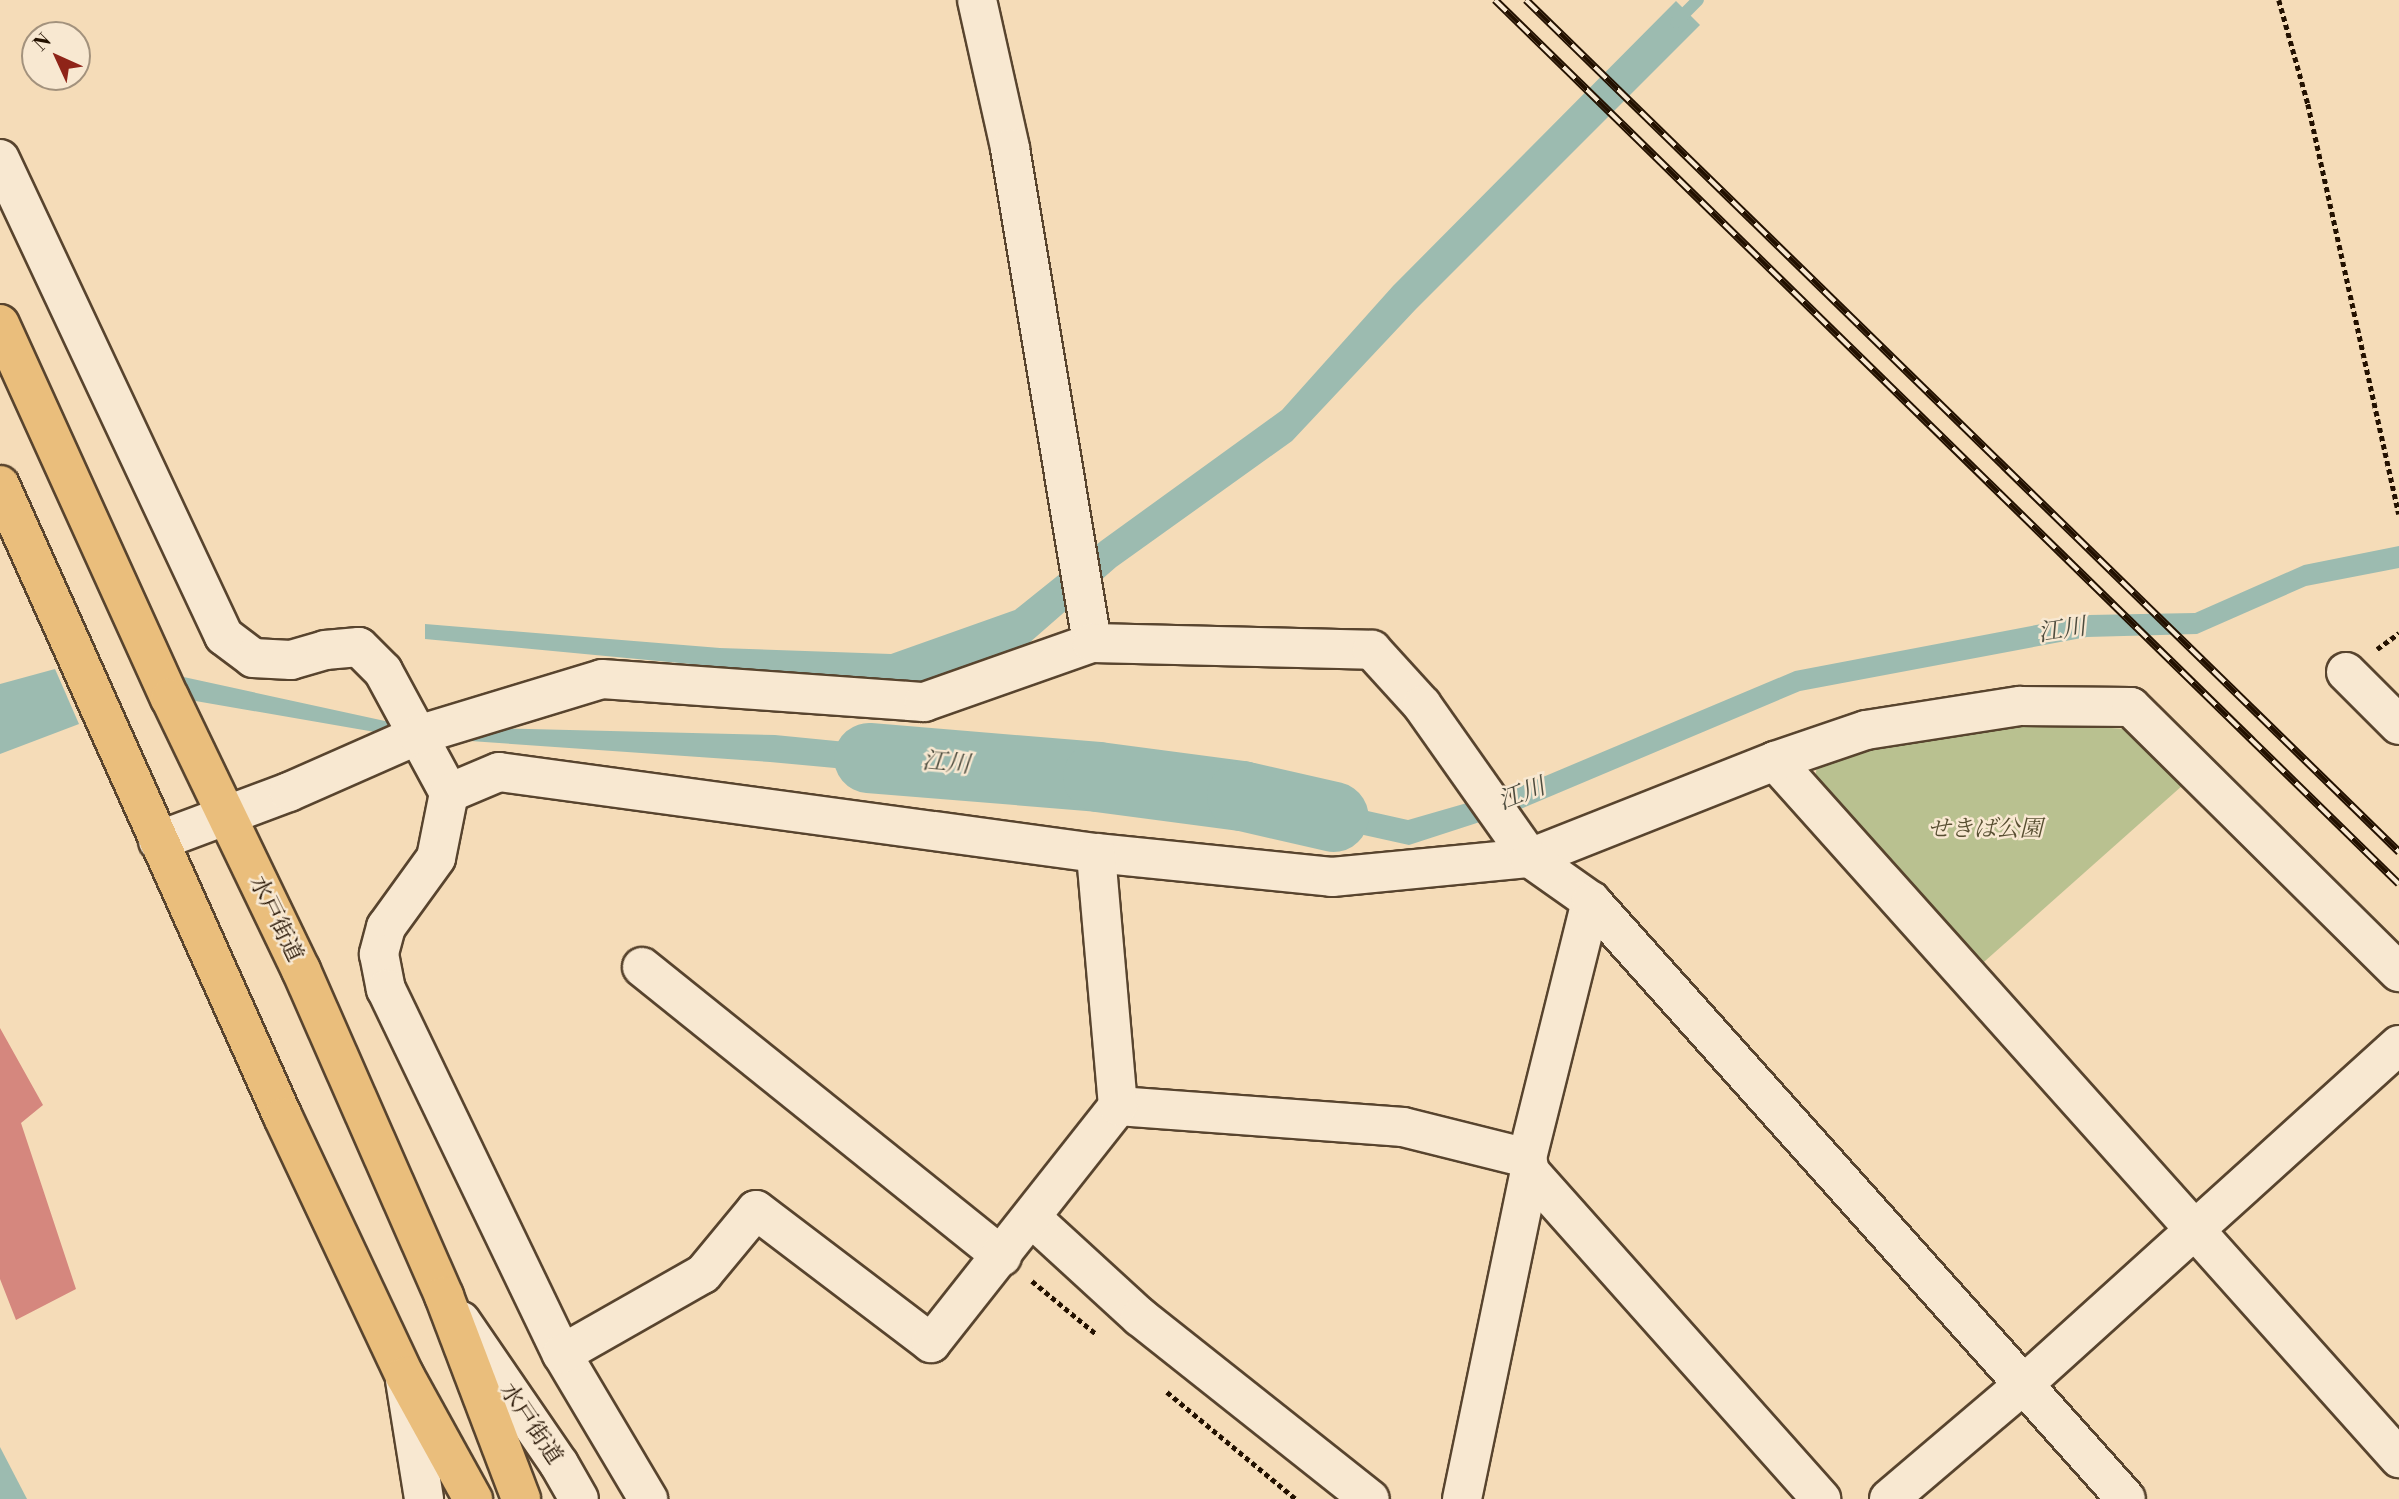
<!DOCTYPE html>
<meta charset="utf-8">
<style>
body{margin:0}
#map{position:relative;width:2399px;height:1499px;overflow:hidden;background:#f5dcb8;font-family:"Libre Bodoni","Noto Serif JP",serif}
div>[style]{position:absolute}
.green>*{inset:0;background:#b9c190}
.water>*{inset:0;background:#9cbbb0}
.stream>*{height:12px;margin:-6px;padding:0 6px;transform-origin:6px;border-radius:6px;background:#9cbbb0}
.river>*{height:70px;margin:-35px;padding:0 35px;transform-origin:35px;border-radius:35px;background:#9cbbb0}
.building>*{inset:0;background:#d5877e}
.path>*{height:4.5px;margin-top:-2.25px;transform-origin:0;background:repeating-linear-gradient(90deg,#231100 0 5px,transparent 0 8.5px)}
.roads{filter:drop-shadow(2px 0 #58442e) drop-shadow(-2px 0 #58442e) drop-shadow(0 2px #58442e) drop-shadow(0 -2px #58442e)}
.minor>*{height:38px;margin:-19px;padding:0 19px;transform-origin:19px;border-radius:19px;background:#f8e8d1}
.tertiary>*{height:38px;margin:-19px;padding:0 19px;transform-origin:19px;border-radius:19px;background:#f8e8d1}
.secondary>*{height:38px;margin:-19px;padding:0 19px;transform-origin:19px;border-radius:19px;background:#f8e8d1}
.trunk>*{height:38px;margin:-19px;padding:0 19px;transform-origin:19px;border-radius:19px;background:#eabe7c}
.rail>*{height:8px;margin-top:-4px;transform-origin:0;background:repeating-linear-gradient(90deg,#f8e8d1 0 16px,#231100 0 32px);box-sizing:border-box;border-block:2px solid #231100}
span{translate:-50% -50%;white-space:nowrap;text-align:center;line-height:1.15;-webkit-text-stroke:5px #f8e8d1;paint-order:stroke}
.park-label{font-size:23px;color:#584f32;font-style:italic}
.street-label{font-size:23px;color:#231100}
.water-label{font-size:24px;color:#4d4c3e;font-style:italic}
.north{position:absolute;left:21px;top:21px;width:70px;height:70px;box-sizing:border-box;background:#f8e8d1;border:2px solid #a3927d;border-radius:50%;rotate:315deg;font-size:19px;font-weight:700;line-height:28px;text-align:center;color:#231100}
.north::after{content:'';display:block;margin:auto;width:24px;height:32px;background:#8f2418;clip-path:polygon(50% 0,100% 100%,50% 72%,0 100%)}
</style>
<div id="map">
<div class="green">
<div style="clip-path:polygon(2015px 721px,2125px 729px,2183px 785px,1976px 969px,1814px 784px,1818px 760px)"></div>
</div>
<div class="water">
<div style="clip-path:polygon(1676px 1px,1700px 25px,1416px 309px,1292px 441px,1116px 567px,1029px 643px,922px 686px,425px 639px,425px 624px,720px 648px,891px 654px,1015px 610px,1101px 541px,1282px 410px,1393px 286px)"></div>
<div style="clip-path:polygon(2399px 546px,2399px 568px,2306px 586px,2197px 634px,2087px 637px,1800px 691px,1523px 808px,1409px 845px,1237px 807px,1246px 784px,1408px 820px,1512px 790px,1795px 671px,2089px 615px,2195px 613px,2304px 565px)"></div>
<div style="clip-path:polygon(55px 669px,79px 724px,0 754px,0 684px)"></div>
<div style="clip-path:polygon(179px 676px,408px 726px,775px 735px,968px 754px,965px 780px,770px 762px,398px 736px,184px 699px)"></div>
<div style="clip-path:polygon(0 1447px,27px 1499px,0 1499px)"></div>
</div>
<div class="stream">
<div style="left:1676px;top:22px;width:31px;rotate:-45deg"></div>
</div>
<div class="river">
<div style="left:869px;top:758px;width:230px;rotate:4.7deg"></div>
<div style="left:1098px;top:777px;width:145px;rotate:7.5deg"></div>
<div style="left:1242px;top:796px;width:94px;rotate:12.9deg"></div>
</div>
<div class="building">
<div style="clip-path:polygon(0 1028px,43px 1105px,21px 1123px,76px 1289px,16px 1320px,0 1279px)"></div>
</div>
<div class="path">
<div style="left:2279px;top:0;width:108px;rotate:74.4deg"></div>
<div style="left:2308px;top:104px;width:420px;rotate:77.5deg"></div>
<div style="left:2377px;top:649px;width:27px;rotate:-36deg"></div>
<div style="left:1032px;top:1281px;width:82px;rotate:39.5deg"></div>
<div style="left:1167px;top:1392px;width:168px;rotate:39.7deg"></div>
</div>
<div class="roads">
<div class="minor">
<div style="left:977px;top:0;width:152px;rotate:77.4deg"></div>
<div style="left:1010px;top:148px;width:502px;rotate:80.59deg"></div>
<div style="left:0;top:159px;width:527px;rotate:64.85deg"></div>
<div style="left:224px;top:636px;width:36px;rotate:37deg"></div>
<div style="left:253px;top:658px;width:38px;rotate:3deg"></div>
<div style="left:291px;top:660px;width:35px;rotate:-16deg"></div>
<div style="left:325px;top:650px;width:34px;rotate:-5deg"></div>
<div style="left:359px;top:647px;width:34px;rotate:45deg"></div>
<div style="left:383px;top:671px;width:139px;rotate:61.6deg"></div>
<div style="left:449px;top:793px;width:66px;rotate:101.3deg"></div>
<div style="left:436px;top:858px;width:85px;rotate:125.9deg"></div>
<div style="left:386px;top:927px;width:28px;rotate:105deg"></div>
<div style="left:379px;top:954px;width:36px;rotate:79deg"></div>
<div style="left:386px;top:989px;width:405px;rotate:64.3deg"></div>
<div style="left:562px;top:1354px;width:169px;rotate:59.3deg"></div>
<div style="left:1775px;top:761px;width:936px;rotate:48.16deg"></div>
<div style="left:449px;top:793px;width:54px;rotate:-22.8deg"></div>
<div style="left:499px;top:772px;width:602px;rotate:7.73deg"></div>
<div style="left:1096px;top:853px;width:237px;rotate:5.8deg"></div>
<div style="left:1332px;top:877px;width:199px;rotate:-5.5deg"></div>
<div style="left:1530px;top:858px;width:264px;rotate:-21.6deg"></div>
<div style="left:1775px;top:761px;width:96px;rotate:-18.8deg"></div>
<div style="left:1866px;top:730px;width:156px;rotate:-8.9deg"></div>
<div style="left:2020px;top:706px;width:111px;rotate:0.5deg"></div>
<div style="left:2131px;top:707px;width:377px;rotate:44.7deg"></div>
<div style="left:158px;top:841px;width:140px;rotate:-20.5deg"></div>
<div style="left:289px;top:792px;width:141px;rotate:-23.8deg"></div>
<div style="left:418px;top:735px;width:192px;rotate:-16.9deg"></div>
<div style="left:602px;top:679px;width:323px;rotate:4.1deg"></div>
<div style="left:924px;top:702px;width:178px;rotate:-19.4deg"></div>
<div style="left:1092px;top:643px;width:280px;rotate:1.4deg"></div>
<div style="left:1372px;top:650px;width:74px;rotate:47.7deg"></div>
<div style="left:1422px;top:705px;width:187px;rotate:54.8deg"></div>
<div style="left:642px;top:967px;width:462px;rotate:38.8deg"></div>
<div style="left:1118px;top:1106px;width:286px;rotate:4.2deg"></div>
<div style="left:1403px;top:1127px;width:128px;rotate:14deg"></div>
<div style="left:1530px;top:1172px;width:438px;rotate:48.3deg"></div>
<div style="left:1032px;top:1218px;width:147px;rotate:42.5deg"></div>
<div style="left:1140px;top:1317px;width:293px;rotate:38.4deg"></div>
<div style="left:562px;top:1354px;width:162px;rotate:-29.6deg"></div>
<div style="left:703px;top:1274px;width:83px;rotate:-50.4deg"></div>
<div style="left:756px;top:1210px;width:220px;rotate:37.2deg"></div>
<div style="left:931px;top:1343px;width:302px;rotate:-51.7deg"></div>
<div style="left:1118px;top:1106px;width:254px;rotate:-95deg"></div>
<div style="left:1462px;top:1499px;width:334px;rotate:-78.3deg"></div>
<div style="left:1530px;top:1172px;width:14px;rotate:-102deg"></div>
<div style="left:1527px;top:1158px;width:265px;rotate:-76deg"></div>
<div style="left:1889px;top:1499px;width:176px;rotate:-40.4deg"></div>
<div style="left:2023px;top:1385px;width:507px;rotate:-42.12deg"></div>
</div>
<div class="tertiary">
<div style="left:2346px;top:672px;width:75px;rotate:45deg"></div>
<div style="left:1530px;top:858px;width:75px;rotate:35.2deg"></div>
<div style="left:1591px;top:901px;width:802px;rotate:48.18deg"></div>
</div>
<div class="secondary">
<div style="left:461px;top:1321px;width:173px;rotate:55.6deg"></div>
<div style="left:559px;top:1464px;width:40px;rotate:60.3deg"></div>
<div style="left:405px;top:1380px;width:121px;rotate:80.9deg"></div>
</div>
<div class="trunk">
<div style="left:0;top:324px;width:411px;rotate:65.6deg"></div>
<div style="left:170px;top:698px;width:302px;rotate:64.3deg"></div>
<div style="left:301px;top:970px;width:356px;rotate:66.3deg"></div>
<div style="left:444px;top:1296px;width:217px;rotate:69.2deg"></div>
<div style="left:0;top:485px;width:692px;rotate:65.88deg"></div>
<div style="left:283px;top:1117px;width:286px;rotate:64.8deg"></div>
<div style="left:405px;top:1376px;width:141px;rotate:61.1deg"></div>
</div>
</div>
<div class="rail">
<div style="left:1495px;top:0;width:1264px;rotate:44.36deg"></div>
<div style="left:1526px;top:0;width:1220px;rotate:44.3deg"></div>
</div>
<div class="park-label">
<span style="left:1985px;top:829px">せきば公園</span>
</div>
<div class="street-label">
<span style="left:276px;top:919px;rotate:64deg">水戸街道</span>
<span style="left:531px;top:1424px;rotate:56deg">水戸街道</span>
</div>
<div class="water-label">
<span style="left:2062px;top:631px;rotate:-9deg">江川</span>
<span style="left:946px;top:764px;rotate:5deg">江川</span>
<span style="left:1522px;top:795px;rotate:-21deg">江川</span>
</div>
<div class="north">N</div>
</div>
